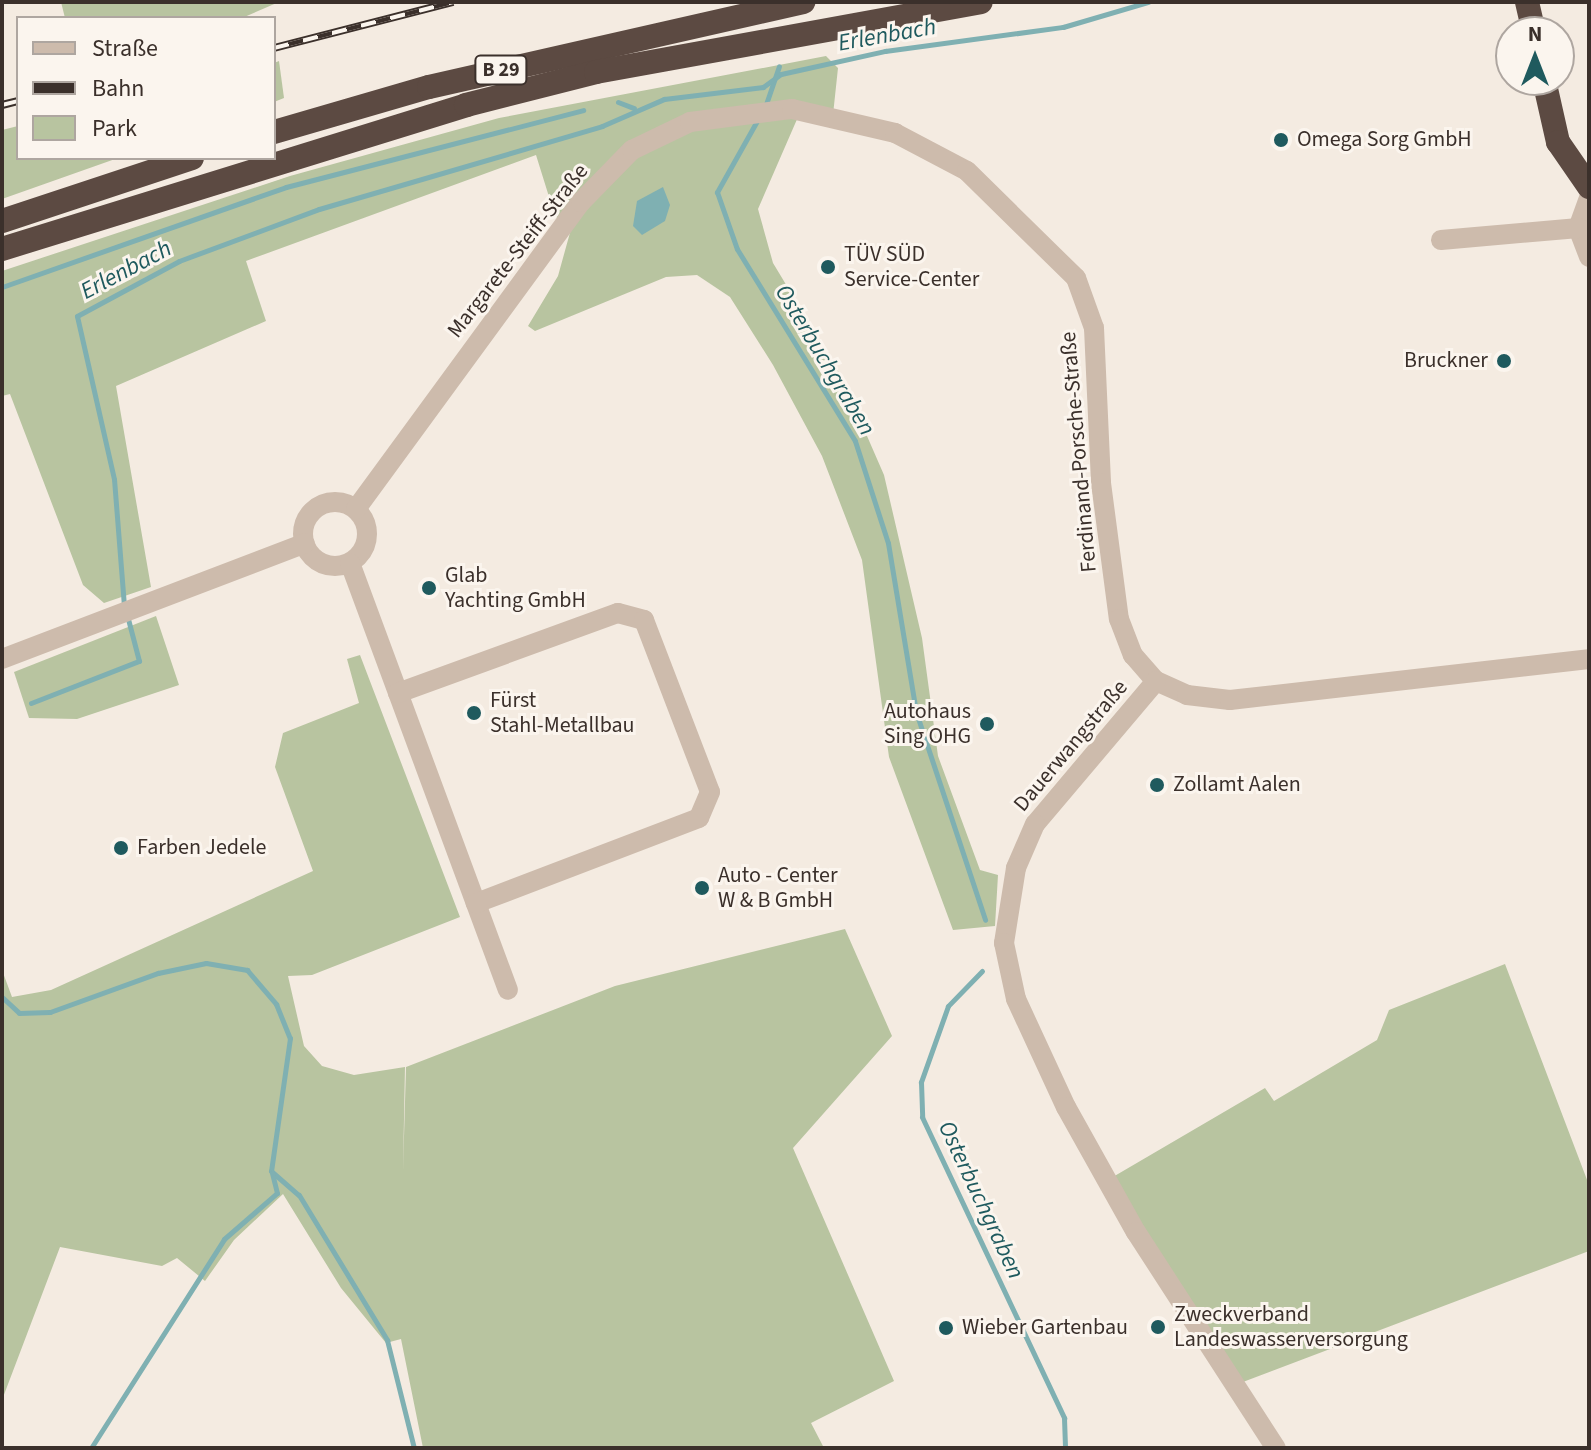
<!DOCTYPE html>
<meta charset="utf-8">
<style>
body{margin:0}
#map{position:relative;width:1591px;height:1450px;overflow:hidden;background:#f4ebe1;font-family:"Source Sans 3",sans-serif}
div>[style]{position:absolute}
.green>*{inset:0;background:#b8c4a0}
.water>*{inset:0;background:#7fb0b2}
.stream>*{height:5px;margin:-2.5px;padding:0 2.5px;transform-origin:2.5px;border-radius:2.5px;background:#7fb0b2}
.minor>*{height:20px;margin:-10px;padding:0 10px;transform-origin:10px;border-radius:10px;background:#cdbbac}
.minor>.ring{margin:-10px;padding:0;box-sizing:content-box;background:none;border:20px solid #cdbbac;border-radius:50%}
.highway>*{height:24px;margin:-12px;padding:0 12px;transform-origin:12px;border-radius:12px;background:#5c4a42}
.rail>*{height:8px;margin-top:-4px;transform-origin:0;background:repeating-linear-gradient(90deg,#fbf5ee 0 15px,#3b302b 0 30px);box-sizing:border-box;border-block:2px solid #3b302b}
.dots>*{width:22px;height:22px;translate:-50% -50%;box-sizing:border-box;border:4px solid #fbf5ee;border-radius:50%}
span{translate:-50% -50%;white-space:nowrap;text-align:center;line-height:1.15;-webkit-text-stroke:6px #fbf5ee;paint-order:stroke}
.shield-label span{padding:2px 6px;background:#fbf5ee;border:2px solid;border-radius:6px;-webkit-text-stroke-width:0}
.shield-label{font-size:20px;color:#3b302b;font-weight:700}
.poi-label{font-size:22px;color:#3b302b}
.left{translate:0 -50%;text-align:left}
.right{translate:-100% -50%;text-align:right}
.street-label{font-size:22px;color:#3b302b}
.water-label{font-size:24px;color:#1f5a5e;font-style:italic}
.frame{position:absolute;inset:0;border:4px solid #3b302b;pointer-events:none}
.legend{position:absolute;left:16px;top:16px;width:260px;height:144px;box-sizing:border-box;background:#fbf5ee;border:2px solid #aea6a0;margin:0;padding:10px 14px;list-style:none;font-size:24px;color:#3b302b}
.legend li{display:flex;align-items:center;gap:16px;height:40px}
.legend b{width:40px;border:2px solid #aea6a0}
.north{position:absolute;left:1495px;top:16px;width:80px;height:80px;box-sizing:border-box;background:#fbf5ee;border:2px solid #aea6a0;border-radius:50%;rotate:0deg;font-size:22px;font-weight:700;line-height:32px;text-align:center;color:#3b302b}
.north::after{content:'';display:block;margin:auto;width:28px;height:36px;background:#1f5a5e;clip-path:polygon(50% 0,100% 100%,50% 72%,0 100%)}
</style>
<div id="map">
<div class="green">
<div style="clip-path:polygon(61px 2px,279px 2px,242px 18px,65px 18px)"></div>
<div style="clip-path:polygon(826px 56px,838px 68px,832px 124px,798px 117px,758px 209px,773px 263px,840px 374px,884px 475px,922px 638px,938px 756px,980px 870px,998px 875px,995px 926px,953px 930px,889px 757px,862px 560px,822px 456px,773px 365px,730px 297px,697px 275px,666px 277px,535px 331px,528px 326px,558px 276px,571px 229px,555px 216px,536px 155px,246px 261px,266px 321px,116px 386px,151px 587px,104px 603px,83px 585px,10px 394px,2px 396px,2px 271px,290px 176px,499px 118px)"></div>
<div style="clip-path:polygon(279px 61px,284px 98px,274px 102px,274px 63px)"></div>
<div style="clip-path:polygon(18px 126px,18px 158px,118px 158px,2px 199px,2px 130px)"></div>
<div style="clip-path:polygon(156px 616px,179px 685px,77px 719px,29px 718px,14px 672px)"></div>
<div style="clip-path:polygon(360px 655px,460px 917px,312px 975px,288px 976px,304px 1046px,322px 1066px,354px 1075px,405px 1067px,403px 1171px,406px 1067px,615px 986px,845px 929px,892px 1036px,793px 1148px,894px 1381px,811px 1423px,824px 1448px,423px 1448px,401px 1339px,386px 1343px,341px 1288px,283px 1194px,234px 1240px,205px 1281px,177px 1258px,162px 1266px,60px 1247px,2px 1400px,2px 970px,12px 997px,51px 990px,313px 871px,275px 767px,283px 733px,359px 703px,347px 659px)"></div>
<div style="clip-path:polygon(1505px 964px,1589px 1185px,1589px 1251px,1235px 1385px,1106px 1181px,1265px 1088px,1274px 1101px,1377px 1040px,1389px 1010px)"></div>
</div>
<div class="water">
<div style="clip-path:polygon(663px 187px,670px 205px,665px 221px,642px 235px,633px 226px,637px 201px)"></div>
</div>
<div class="stream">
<div style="left:618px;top:102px;width:17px;rotate:21deg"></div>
<div style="left:765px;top:107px;width:43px;rotate:-71.1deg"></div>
<div style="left:758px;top:119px;width:84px;rotate:119.3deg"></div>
<div style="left:717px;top:192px;width:60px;rotate:70.7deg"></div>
<div style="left:737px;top:249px;width:225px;rotate:58.4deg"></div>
<div style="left:855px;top:441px;width:107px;rotate:72.1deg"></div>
<div style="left:888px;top:543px;width:171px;rotate:80.6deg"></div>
<div style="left:916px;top:712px;width:219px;rotate:71.6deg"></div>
<div style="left:2px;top:287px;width:301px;rotate:-19.4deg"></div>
<div style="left:286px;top:187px;width:307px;rotate:-14.5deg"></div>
<div style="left:124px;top:606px;width:127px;rotate:-94.5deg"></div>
<div style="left:114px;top:479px;width:167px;rotate:-102.8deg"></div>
<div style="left:77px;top:316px;width:116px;rotate:-28.3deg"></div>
<div style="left:179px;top:261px;width:149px;rotate:-20.4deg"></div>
<div style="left:319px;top:209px;width:295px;rotate:-16.3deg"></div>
<div style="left:602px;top:126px;width:68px;rotate:-23.5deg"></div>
<div style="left:664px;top:99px;width:100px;rotate:-6.9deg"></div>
<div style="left:763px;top:87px;width:22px;rotate:-36deg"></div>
<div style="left:781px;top:74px;width:107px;rotate:-12.5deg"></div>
<div style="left:885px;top:51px;width:180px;rotate:-7.7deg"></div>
<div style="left:1063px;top:27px;width:89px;rotate:-16.4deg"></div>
<div style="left:31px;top:703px;width:116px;rotate:-21.3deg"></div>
<div style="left:139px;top:661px;width:48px;rotate:-104.6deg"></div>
<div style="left:982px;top:971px;width:49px;rotate:134.2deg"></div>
<div style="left:948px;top:1006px;width:81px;rotate:109.6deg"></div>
<div style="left:921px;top:1082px;width:35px;rotate:88deg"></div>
<div style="left:922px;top:1117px;width:333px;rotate:64.7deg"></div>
<div style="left:1064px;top:1418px;width:30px;rotate:88deg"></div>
<div style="left:2px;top:997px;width:23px;rotate:43deg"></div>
<div style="left:19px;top:1013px;width:31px;rotate:-2deg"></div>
<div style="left:50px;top:1012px;width:115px;rotate:-19.9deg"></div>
<div style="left:158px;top:973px;width:49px;rotate:-11.8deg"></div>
<div style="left:206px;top:963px;width:42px;rotate:9.7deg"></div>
<div style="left:247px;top:970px;width:45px;rotate:49.5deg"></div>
<div style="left:276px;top:1004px;width:37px;rotate:68deg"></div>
<div style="left:290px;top:1038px;width:134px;rotate:98.1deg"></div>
<div style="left:271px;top:1171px;width:37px;rotate:41deg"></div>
<div style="left:299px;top:1195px;width:170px;rotate:58.7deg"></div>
<div style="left:387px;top:1340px;width:111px;rotate:76deg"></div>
<div style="left:91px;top:1448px;width:248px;rotate:-57.5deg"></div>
<div style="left:224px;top:1239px;width:70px;rotate:-41deg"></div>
<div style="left:277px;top:1193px;width:21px;rotate:-104deg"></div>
</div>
<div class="minor">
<div style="left:1589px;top:198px;width:32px;rotate:110deg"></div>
<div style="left:1578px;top:228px;width:31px;rotate:69deg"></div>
<div style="left:1441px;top:240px;width:138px;rotate:-5deg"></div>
<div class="ring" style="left:303px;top:502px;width:44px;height:44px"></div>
<div style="left:356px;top:509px;width:381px;rotate:-53.8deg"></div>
<div style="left:581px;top:202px;width:73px;rotate:-45.6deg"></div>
<div style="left:632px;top:150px;width:64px;rotate:-25.8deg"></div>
<div style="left:690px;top:122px;width:103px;rotate:-7.3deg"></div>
<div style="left:792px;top:109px;width:106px;rotate:13.1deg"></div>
<div style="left:895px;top:133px;width:81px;rotate:27.8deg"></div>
<div style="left:967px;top:171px;width:153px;rotate:44.5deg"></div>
<div style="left:1076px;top:278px;width:53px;rotate:70.2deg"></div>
<div style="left:1094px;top:328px;width:155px;rotate:87.4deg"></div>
<div style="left:1101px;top:483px;width:137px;rotate:82.5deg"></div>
<div style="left:1119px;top:619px;width:39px;rotate:69deg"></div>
<div style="left:1133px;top:655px;width:35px;rotate:49deg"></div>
<div style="left:1156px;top:681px;width:34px;rotate:24deg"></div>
<div style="left:1187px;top:695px;width:43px;rotate:6.6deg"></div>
<div style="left:1230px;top:700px;width:361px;rotate:-6.5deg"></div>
<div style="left:350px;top:563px;width:455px;rotate:69.7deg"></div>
<div style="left:2px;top:659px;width:324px;rotate:-20.9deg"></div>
<div style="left:1156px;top:681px;width:187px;rotate:130.2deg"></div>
<div style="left:1035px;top:824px;width:48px;rotate:113.4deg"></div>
<div style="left:1016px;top:868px;width:76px;rotate:99.1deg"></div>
<div style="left:1004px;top:943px;width:57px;rotate:77.9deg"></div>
<div style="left:1016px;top:999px;width:119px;rotate:65.2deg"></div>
<div style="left:1066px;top:1107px;width:143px;rotate:60.8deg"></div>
<div style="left:1136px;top:1232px;width:257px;rotate:57.1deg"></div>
<div style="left:398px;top:693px;width:234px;rotate:-20deg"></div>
<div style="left:618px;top:613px;width:27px;rotate:15deg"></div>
<div style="left:644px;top:620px;width:184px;rotate:69deg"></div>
<div style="left:710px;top:792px;width:28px;rotate:113deg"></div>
<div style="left:699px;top:818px;width:239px;rotate:159.1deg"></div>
</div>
<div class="highway">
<div style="left:1527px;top:2px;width:31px;rotate:77deg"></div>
<div style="left:1544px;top:80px;width:64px;rotate:77.3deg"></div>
<div style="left:1558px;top:142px;width:55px;rotate:55.4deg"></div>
<div style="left:274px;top:132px;width:161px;rotate:-16.2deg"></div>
<div style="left:429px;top:87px;width:384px;rotate:-12.8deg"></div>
<div style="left:2px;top:221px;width:200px;rotate:-18.3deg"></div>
<div style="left:2px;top:249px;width:486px;rotate:-17.2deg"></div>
<div style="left:466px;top:105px;width:134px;rotate:-14.2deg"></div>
<div style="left:596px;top:72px;width:391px;rotate:-10.3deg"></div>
</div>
<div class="rail">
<div style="left:274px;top:48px;width:185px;rotate:-14.4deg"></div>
<div style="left:2px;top:105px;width:16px;rotate:-14deg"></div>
</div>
<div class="dots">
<div style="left:1281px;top:140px;background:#1f5a5e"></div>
<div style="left:828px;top:267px;background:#1f5a5e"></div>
<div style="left:1504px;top:361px;background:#1f5a5e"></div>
<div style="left:429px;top:588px;background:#1f5a5e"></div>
<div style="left:474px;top:713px;background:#1f5a5e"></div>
<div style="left:987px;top:724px;background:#1f5a5e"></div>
<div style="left:1157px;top:785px;background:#1f5a5e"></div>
<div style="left:121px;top:848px;background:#1f5a5e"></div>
<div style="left:702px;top:888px;background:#1f5a5e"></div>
<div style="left:1158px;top:1327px;background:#1f5a5e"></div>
<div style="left:946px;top:1328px;background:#1f5a5e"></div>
</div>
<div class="shield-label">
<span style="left:501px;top:70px">B 29</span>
</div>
<div class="poi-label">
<span class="left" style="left:1297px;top:140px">Omega Sorg GmbH</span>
<span class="left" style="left:844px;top:267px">TÜV SÜD<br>Service-Center</span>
<span class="right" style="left:1488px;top:361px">Bruckner</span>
<span class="left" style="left:445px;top:588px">Glab<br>Yachting GmbH</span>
<span class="left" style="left:490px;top:713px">Fürst<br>Stahl-Metallbau</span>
<span class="right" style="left:971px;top:724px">Autohaus<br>Sing OHG</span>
<span class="left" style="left:1173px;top:785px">Zollamt Aalen</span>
<span class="left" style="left:137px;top:848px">Farben Jedele</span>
<span class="left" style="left:718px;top:888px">Auto - Center<br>W &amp; B GmbH</span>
<span class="left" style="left:1174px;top:1327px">Zweckverband<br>Landeswasserversorgung</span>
<span class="left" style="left:962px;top:1328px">Wieber Gartenbau</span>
</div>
<div class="street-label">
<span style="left:518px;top:251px;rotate:-52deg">Margarete-Steiff-Straße</span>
<span style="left:1079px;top:452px;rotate:-95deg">Ferdinand-Porsche-Straße</span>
<span style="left:1071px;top:746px;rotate:-50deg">Dauerwangstraße</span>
</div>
<div class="water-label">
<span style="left:887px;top:35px;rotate:-10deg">Erlenbach</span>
<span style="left:126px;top:270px;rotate:-28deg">Erlenbach</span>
<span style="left:825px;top:360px;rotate:59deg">Osterbuchgraben</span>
<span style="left:981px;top:1200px;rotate:65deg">Osterbuchgraben</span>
</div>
<div class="frame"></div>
<ul class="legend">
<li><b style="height:10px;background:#cdbbac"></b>Straße</li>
<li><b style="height:10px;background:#3b302b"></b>Bahn</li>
<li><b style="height:22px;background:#b8c4a0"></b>Park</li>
</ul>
<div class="north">N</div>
</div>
